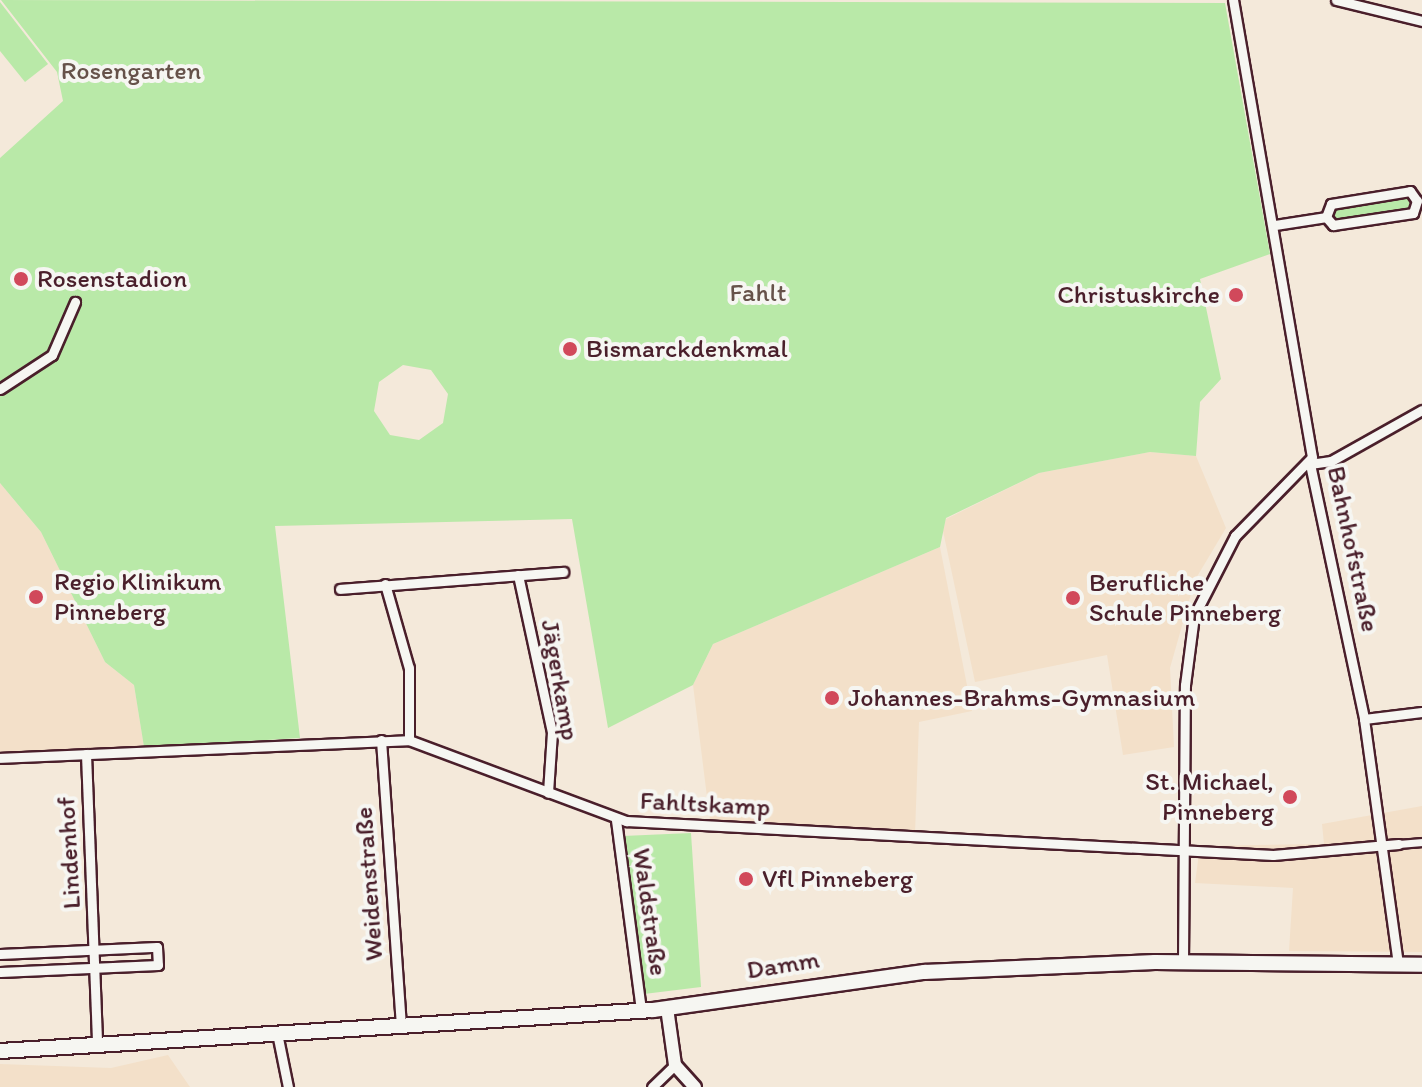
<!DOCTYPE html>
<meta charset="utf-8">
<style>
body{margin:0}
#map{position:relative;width:1422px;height:1087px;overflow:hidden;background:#f4e9da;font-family:Itim,sans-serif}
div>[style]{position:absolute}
.built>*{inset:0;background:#f3e0c9}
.green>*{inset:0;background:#b9e9a8}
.roads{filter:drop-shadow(2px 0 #4a1f2b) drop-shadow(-2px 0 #4a1f2b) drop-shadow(0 2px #4a1f2b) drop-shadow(0 -2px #4a1f2b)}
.pedestrian>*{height:7px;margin:-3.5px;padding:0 3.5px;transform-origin:3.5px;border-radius:3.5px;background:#f6f6f2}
.minor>*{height:9px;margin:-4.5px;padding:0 4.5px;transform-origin:4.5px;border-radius:4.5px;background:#f6f6f2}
.tertiary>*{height:12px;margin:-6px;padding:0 6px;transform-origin:6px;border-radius:6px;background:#f6f6f2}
.secondary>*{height:14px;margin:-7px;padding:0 7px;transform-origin:7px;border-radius:7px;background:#f6f6f2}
.dots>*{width:22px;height:22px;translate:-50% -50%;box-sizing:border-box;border:4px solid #f6f6f2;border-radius:50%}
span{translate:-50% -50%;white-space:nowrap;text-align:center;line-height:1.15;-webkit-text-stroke:8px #f6f6f2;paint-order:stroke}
.park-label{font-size:26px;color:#66524a}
.poi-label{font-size:26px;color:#4a1f2b}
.left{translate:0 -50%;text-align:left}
.right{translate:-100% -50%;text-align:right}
.street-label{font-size:26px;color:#4a1f2b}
</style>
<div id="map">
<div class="built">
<div style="clip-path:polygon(1150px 452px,1196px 456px,1226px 528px,1195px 580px,1170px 668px,1174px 747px,1123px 755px,1107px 655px,975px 682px,943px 531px,946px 519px,1039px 473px)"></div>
<div style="clip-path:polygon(0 483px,41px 532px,105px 662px,134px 685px,144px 747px,0 754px)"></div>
<div style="clip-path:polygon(940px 547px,972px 711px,919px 722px,915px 834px,710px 821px,693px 685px,713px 644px)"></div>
<div style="clip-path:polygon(1422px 806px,1422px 952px,1289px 951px,1293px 888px,1195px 883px,1200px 846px,1324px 844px,1322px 824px)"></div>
<div style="clip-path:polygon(168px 1055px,190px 1087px,0 1087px,0 1064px,111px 1068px)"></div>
</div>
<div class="green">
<div style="clip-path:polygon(evenodd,1px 0,1225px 3px,1270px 254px,1200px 279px,1221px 379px,1200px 402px,1196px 456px,1150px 452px,1039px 473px,946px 518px,940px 547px,713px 644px,693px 685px,608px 728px,572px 519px,275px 526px,300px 738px,144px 747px,134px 685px,105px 662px,41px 532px,0 483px,0 158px,63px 101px,57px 72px,1px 0,403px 365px,431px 370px,448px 394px,443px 423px,419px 440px,390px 435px,374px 411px,379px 382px,403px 365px)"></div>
<div style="clip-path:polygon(0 2px,48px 64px,25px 82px,0 51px)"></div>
<div style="clip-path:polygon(1406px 196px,1414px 202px,1408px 210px,1340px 222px,1332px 215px,1337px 207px)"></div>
<div style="clip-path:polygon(691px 833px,701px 987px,644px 994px,623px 836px)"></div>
</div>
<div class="roads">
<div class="pedestrian">
<div style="left:1399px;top:844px;width:23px;rotate:-5deg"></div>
</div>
<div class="minor">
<div style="left:1336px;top:0;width:89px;rotate:13.7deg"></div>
<div style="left:1326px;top:217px;width:14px;rotate:-69deg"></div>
<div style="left:1331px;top:204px;width:80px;rotate:-9.3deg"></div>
<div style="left:1410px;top:191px;width:12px;rotate:55deg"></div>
<div style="left:1326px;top:217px;width:11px;rotate:49deg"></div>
<div style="left:1333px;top:225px;width:81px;rotate:-8.5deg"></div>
<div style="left:1413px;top:213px;width:13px;rotate:-72deg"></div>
<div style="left:1275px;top:225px;width:52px;rotate:-8.9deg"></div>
<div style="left:0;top:389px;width:62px;rotate:-33.2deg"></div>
<div style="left:52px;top:355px;width:58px;rotate:-66.5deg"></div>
<div style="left:1310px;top:464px;width:261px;rotate:78deg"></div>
<div style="left:1364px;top:719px;width:248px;rotate:82.1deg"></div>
<div style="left:1310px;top:464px;width:21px;rotate:-8deg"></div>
<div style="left:1331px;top:461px;width:104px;rotate:-29.3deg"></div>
<div style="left:518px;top:575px;width:161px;rotate:77.8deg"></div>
<div style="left:552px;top:732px;width:61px;rotate:93.8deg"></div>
<div style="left:385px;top:584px;width:87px;rotate:74.1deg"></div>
<div style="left:409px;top:668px;width:72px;rotate:90deg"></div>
<div style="left:340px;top:589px;width:224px;rotate:-4.4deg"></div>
<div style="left:1364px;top:719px;width:58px;rotate:-6.9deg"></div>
<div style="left:381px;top:740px;width:286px;rotate:86deg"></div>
<div style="left:86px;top:754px;width:291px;rotate:87.8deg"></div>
<div style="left:0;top:758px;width:409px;rotate:-2.5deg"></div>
<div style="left:409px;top:740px;width:232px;rotate:20.5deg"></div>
<div style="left:626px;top:821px;width:648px;rotate:3.01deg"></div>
<div style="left:1273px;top:855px;width:126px;rotate:-5deg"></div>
<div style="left:616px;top:820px;width:192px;rotate:82.5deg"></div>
<div style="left:0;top:954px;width:157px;rotate:-2.6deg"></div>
<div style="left:157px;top:947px;width:18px;rotate:87deg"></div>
<div style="left:158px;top:965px;width:158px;rotate:177.5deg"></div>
<div style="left:1183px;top:962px;width:277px;rotate:-89.6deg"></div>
<div style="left:1185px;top:685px;width:70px;rotate:-82.6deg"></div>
<div style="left:1194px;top:616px;width:90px;rotate:-62.9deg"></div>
<div style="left:1235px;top:536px;width:110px;rotate:-45.7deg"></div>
<div style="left:1312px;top:457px;width:464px;rotate:-99.8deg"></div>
<div style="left:277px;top:1033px;width:55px;rotate:78.5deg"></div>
<div style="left:652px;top:1087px;width:32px;rotate:-44deg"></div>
</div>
<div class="tertiary">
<div style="left:667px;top:1008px;width:58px;rotate:82deg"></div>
<div style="left:675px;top:1065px;width:30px;rotate:48deg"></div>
</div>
<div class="secondary">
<div style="left:0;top:1051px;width:654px;rotate:-3.59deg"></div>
<div style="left:653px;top:1010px;width:274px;rotate:-8deg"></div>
<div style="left:924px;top:972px;width:231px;rotate:-2.5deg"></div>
<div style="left:1155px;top:962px;width:267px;rotate:0.6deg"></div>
</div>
</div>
<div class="dots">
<div style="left:21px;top:279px;background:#d1495b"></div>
<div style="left:1236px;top:295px;background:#d1495b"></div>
<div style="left:570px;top:349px;background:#d1495b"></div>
<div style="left:36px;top:597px;background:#d1495b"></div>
<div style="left:1073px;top:598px;background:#d1495b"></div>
<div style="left:832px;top:698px;background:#d1495b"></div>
<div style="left:1290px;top:797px;background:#d1495b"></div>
<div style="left:746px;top:879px;background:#d1495b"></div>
</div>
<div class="park-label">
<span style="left:131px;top:71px">Rosengarten</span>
<span style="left:758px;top:293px">Fahlt</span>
</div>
<div class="poi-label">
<span class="left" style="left:37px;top:279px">Rosenstadion</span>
<span class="right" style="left:1220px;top:295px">Christuskirche</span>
<span class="left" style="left:586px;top:349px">Bismarckdenkmal</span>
<span class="left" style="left:54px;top:597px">Regio Klinikum<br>Pinneberg</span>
<span class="left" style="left:1089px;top:598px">Berufliche<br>Schule Pinneberg</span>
<span class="left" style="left:848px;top:698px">Johannes-Brahms-Gymnasium</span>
<span class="right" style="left:1274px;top:797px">St. Michael,<br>Pinneberg</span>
<span class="left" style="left:762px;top:879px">Vfl Pinneberg</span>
</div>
<div class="street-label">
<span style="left:1353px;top:549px;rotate:78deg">Bahnhofstraße</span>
<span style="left:560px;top:680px;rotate:80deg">Jägerkamp</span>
<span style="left:705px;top:804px;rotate:3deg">Fahltskamp</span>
<span style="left:69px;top:853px;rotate:-93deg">Lindenhof</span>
<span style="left:369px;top:884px;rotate:-94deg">Weidenstraße</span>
<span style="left:650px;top:912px;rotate:82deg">Waldstraße</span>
<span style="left:783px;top:965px;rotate:-9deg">Damm</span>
</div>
</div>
